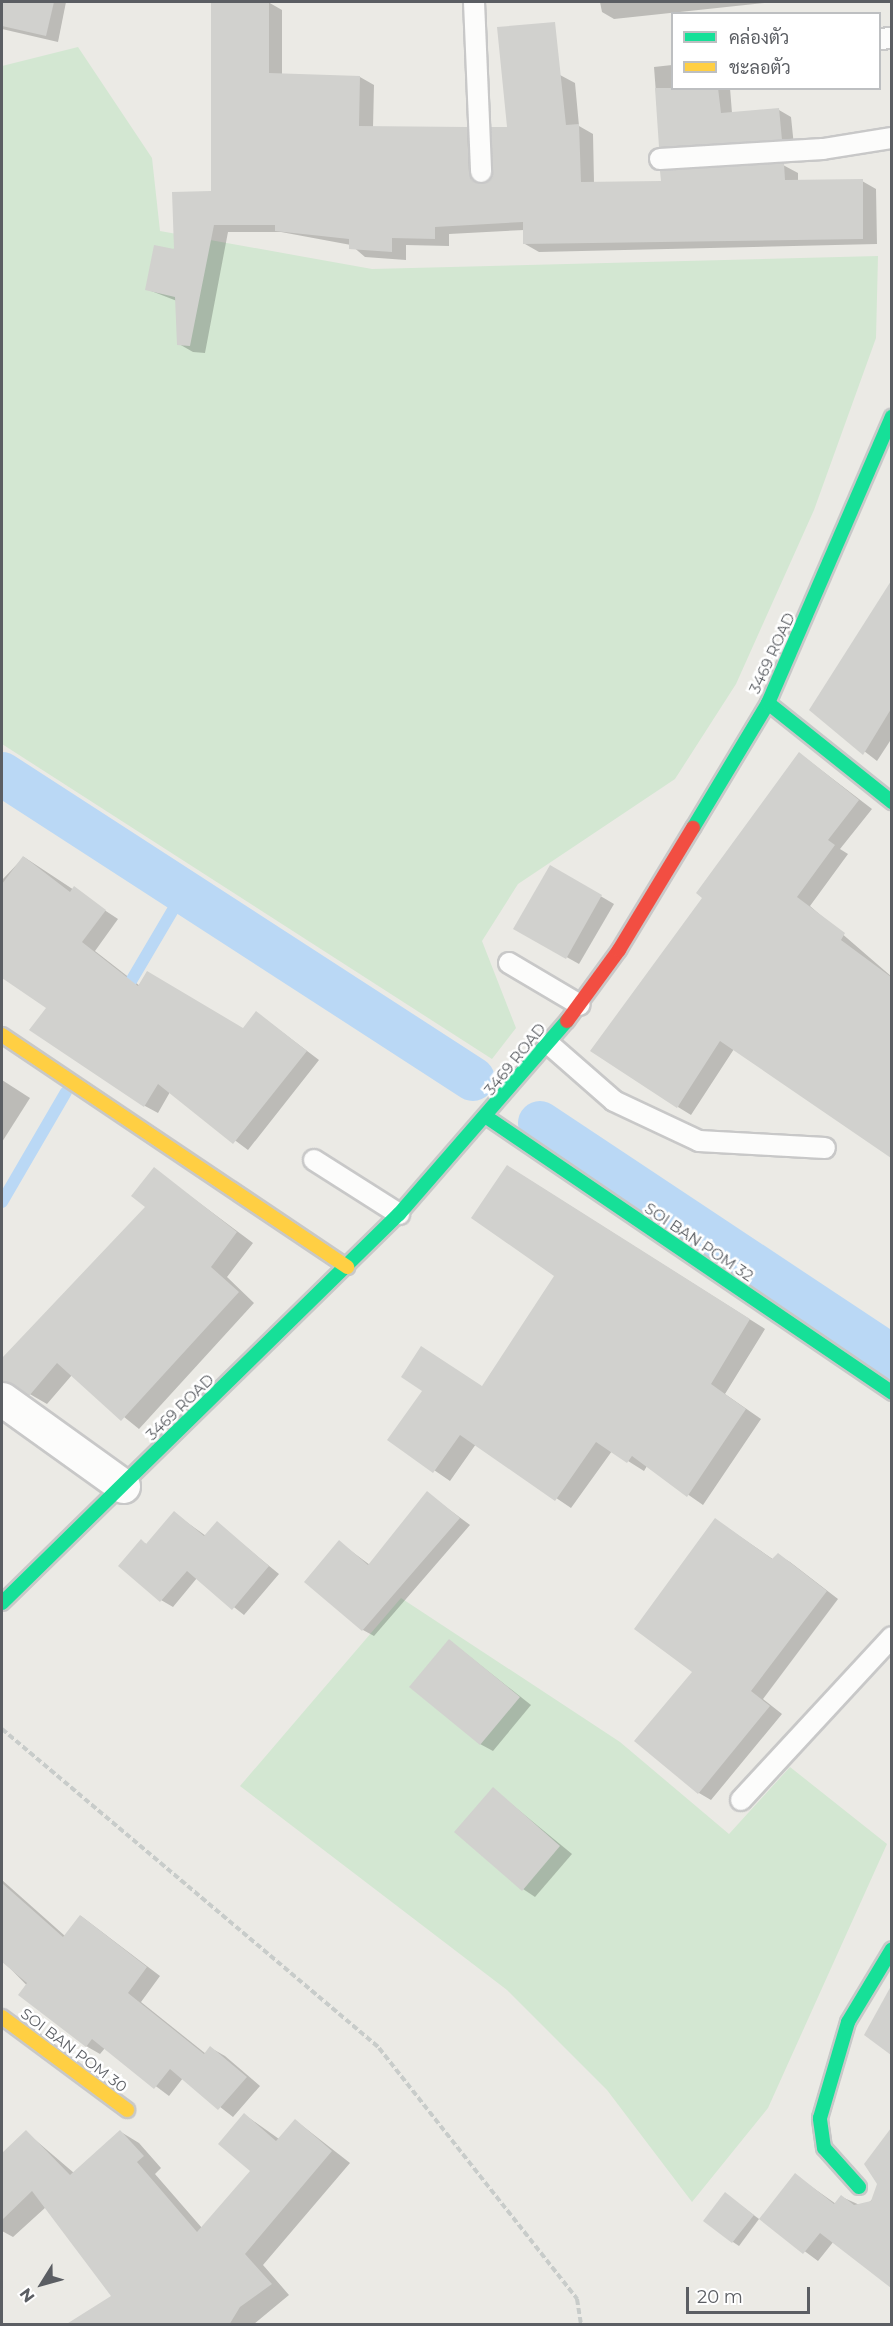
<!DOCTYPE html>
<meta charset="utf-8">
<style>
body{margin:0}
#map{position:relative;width:893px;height:2326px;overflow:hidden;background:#ebeae5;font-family:Montserrat,Sarabun,sans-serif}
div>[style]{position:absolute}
.green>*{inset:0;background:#d3e7d2}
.shadow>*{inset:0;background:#0003}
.stream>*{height:12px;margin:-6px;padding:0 6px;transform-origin:6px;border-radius:6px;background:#bad8f5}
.canal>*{height:44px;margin:-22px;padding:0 22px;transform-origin:22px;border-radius:22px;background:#bad8f5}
.building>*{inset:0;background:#d1d1ce}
.path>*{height:4px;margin-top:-2px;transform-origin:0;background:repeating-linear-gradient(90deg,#c8ccca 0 6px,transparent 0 9px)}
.roads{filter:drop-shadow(2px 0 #c8c8c8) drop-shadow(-2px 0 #c8c8c8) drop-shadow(0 2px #c8c8c8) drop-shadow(0 -2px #c8c8c8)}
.lane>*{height:20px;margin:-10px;padding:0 10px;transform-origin:10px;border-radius:10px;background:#fcfcfb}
.street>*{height:33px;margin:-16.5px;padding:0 16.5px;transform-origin:16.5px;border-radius:16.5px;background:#fcfcfb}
.fast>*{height:14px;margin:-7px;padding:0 7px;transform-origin:7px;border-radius:7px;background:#16e098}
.slow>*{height:14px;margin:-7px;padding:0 7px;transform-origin:7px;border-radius:7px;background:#ffcf43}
.jam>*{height:14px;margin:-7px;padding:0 7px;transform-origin:7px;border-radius:7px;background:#f24e42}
span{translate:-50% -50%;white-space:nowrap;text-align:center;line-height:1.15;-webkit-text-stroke:5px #fff;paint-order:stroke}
.street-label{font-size:15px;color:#5b5e63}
.frame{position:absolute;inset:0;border:3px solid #5b5e63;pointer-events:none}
.legend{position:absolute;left:671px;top:12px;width:210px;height:78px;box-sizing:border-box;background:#fff;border:2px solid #bdbfc1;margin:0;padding:8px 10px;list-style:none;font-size:18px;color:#5b5e63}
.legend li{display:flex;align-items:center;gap:12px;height:30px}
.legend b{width:30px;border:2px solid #bdbfc1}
.north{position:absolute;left:12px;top:2254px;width:60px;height:60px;-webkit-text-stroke:4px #fff;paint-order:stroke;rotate:233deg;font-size:16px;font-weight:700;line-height:24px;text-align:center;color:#5b5e63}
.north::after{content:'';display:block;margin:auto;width:21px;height:27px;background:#5b5e63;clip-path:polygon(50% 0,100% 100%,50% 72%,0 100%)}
.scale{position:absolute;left:686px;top:2287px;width:124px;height:27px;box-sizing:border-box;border:3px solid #5b5e63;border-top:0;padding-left:8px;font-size:18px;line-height:21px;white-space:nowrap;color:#5b5e63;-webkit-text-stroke:4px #fff;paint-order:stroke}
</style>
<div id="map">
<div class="green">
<div style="clip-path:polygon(78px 47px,152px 158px,160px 231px,372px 269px,878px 256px,876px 338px,814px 510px,736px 684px,675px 779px,518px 884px,482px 941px,516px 1028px,492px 1059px,2px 744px,2px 66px)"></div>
<div style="clip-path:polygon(401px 1598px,620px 1742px,729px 1834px,790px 1767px,887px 1844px,768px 2108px,692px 2202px,607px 2090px,507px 1990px,240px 1786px)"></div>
</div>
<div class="shadow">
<div style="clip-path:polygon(2px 2px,66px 2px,58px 42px,2px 29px)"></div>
<div style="clip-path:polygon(212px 2px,268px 2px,282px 10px,282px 75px,360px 77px,374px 85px,373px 128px,467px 128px,481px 137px,483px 182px,493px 178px,508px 129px,560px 75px,575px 83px,579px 126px,593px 134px,594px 183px,663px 183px,783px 165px,798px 173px,798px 182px,862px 181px,876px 189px,877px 244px,539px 252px,525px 244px,524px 230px,449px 234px,449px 246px,406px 245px,406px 260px,365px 257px,351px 245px,281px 232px,228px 232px,205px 353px,193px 352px,179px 344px,177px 301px,146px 289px,213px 192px)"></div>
<div style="clip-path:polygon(600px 2px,773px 2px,614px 19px,602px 12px)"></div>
<div style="clip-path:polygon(672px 65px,672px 88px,730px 88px,732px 113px,779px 110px,791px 117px,794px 146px,673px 154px,660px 146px,654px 67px)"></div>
<div style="clip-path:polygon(892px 583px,892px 738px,877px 761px,811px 710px)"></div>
<div style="clip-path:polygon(799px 753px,872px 809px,840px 849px,848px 854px,810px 906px,892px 977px,892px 1156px,734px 1049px,691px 1115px,678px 1107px,705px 898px)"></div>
<div style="clip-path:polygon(24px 857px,118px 919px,95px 951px,140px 986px,243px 1030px,257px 1013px,319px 1060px,248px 1150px,170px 1092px,158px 1113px,145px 1106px,48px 1008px,2px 976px,2px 880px)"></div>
<div style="clip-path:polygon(551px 867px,614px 904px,579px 964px,515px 928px)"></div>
<div style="clip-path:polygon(2px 1080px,30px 1098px,2px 1142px)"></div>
<div style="clip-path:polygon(154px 1169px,253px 1243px,227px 1277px,254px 1303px,139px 1429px,72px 1375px,47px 1404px,2px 1378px,2px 1361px,148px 1207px)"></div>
<div style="clip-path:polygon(523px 1176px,765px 1329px,725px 1394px,761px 1419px,703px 1505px,647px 1466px,644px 1471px,612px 1451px,571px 1508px,476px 1444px,450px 1481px,390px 1440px,483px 1388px,556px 1276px)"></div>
<div style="clip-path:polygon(427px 1493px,470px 1525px,374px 1636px,363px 1630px,339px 1542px,370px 1565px)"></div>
<div style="clip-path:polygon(174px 1513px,206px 1536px,217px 1523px,279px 1574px,244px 1615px,197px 1578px,173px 1607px,161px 1600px,141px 1541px,148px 1545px)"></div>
<div style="clip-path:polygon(716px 1520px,774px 1560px,778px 1555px,790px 1562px,838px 1599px,763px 1699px,782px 1714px,711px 1800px,699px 1793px)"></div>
<div style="clip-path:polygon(450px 1641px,531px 1705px,493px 1751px,480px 1744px)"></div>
<div style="clip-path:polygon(493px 1789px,572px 1854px,535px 1897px,523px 1889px)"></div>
<div style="clip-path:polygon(2px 1880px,65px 1936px,81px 1916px,160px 1976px,141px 2002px,206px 2054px,211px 2048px,225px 2056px,260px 2086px,233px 2117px,183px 2078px,169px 2096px,105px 2048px,100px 2054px,86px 2046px,2px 1960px)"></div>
<div style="clip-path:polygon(890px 1992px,892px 1993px,892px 2054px,866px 2034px)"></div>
<div style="clip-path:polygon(245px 2115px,279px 2139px,295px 2120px,350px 2163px,263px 2265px,289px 2295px,254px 2324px,68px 2324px,113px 2297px,46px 2207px,13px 2237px,2px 2231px,2px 2155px,26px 2132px,74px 2173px,121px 2132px,139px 2143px,161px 2168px,155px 2174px,202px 2228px,252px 2171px)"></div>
<div style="clip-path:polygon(892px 2130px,892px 2285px,834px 2241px,818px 2261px,761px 2219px,795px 2175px,836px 2204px,842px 2197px,864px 2207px,878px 2194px,879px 2182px,866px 2165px)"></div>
<div style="clip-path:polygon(731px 2198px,759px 2219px,739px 2246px,733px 2242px)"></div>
</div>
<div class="stream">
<div style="left:124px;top:993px;width:116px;rotate:-59.5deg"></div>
<div style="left:2px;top:1202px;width:127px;rotate:-59.8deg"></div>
</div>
<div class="canal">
<div style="left:2px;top:774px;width:561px;rotate:32.93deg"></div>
<div style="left:540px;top:1123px;width:423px;rotate:33.6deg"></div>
</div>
<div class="building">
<div style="clip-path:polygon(2px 2px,54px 2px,46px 36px,2px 26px)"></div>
<div style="clip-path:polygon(211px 2px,269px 2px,269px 73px,360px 76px,359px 126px,467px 127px,469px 173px,481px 184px,493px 172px,491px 127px,507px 127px,497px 27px,555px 22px,566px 125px,579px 124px,581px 182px,661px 181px,660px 171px,784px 163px,785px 180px,863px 179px,863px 239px,523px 244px,523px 222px,435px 227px,435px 239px,392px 238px,392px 252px,349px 249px,349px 239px,275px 231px,275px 225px,214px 225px,190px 346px,177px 345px,175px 297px,145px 290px,154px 245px,174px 249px,172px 192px,211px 191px)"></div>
<div style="clip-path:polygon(655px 88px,718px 88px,721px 113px,779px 108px,782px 140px,659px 147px)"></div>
<div style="clip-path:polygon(891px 581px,891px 709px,863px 755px,809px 710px)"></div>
<div style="clip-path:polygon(799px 752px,859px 800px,828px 840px,835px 845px,797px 897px,845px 933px,841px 940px,891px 977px,891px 1158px,720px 1041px,677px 1108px,590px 1051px,702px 898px,696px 893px)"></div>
<div style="clip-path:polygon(23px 856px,70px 892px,74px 886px,106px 910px,82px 942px,138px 986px,147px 971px,243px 1028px,256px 1011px,307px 1051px,233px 1144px,158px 1084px,144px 1107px,29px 1030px,46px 1008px,2px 978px,2px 884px)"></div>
<div style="clip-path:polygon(550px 865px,602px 895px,566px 959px,513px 929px)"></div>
<div style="clip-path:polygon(507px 1165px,750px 1319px,711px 1384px,746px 1409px,687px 1497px,632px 1456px,627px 1463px,596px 1442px,555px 1501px,460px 1435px,433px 1473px,387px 1440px,422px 1391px,401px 1377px,421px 1346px,482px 1386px,554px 1276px,471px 1218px)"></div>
<div style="clip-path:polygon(154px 1167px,237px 1232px,211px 1267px,239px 1292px,121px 1421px,57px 1363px,29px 1396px,2px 1381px,2px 1358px,145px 1207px,131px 1196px)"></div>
<div style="clip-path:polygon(427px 1491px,460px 1518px,362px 1631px,304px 1582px,339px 1540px,368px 1565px)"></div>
<div style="clip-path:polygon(174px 1511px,204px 1536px,217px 1521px,269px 1566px,232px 1610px,187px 1571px,160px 1602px,118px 1566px,141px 1539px,146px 1544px)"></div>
<div style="clip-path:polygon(715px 1518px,772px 1559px,778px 1553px,827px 1591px,751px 1691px,770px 1706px,698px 1794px,634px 1741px,692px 1672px,634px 1629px)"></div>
<div style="clip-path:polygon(449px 1639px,520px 1697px,480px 1745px,409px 1687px)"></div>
<div style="clip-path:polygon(493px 1787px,560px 1846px,522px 1891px,454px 1832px)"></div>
<div style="clip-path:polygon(2px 1883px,63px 1937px,80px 1915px,147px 1967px,128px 1993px,204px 2054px,210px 2046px,247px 2077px,218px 2110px,170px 2069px,154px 2089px,92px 2039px,86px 2047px,18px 1995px,27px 1983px,2px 1962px)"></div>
<div style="clip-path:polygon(891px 1986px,891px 2055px,864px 2035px)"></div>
<div style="clip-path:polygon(244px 2113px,276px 2141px,295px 2119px,332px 2151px,245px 2254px,272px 2284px,240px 2307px,229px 2325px,65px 2325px,111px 2296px,32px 2191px,2px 2220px,2px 2153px,26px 2130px,70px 2175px,120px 2130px,144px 2156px,137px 2162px,197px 2232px,250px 2171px,218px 2144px)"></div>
<div style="clip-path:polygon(891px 2128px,891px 2288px,820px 2233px,803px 2254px,759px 2219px,795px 2173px,834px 2204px,841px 2195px,854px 2205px,871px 2201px,877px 2184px,864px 2164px)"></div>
<div style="clip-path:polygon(725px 2192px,754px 2215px,732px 2243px,703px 2221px)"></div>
</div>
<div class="path">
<div style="left:2px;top:1729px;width:494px;rotate:40.2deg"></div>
<div style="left:379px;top:2048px;width:320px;rotate:51.7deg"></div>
<div style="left:577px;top:2299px;width:25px;rotate:81deg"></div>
</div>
<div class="roads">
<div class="lane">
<div style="left:474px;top:2px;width:170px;rotate:87.6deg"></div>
<div style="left:880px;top:39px;width:12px;rotate:-5deg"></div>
<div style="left:660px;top:159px;width:163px;rotate:-3.5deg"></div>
<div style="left:823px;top:149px;width:70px;rotate:-9.1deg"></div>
<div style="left:509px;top:963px;width:82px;rotate:30.6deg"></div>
<div style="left:549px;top:1044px;width:86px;rotate:41.2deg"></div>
<div style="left:614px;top:1101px;width:94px;rotate:25.2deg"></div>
<div style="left:699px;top:1141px;width:126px;rotate:3.2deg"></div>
<div style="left:314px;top:1160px;width:101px;rotate:32.4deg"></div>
<div style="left:741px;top:1800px;width:222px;rotate:-47.2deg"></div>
</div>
<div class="street">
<div style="left:2px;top:1399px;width:149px;rotate:35.7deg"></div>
</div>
<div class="fast">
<div style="left:768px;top:703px;width:159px;rotate:38.6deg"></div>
<div style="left:693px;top:828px;width:146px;rotate:-59deg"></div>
<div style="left:768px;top:703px;width:312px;rotate:-66.6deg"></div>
<div style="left:488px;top:1118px;width:489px;rotate:34.2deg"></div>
<div style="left:2px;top:1603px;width:556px;rotate:-44.42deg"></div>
<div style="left:399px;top:1214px;width:256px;rotate:-49deg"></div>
<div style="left:859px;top:2187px;width:52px;rotate:-131.9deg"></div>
<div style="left:824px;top:2148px;width:30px;rotate:-98deg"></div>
<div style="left:820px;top:2118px;width:100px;rotate:-73.7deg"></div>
<div style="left:848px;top:2022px;width:85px;rotate:-58.9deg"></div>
</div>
<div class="slow">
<div style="left:2px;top:1035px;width:416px;rotate:33.9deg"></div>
<div style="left:2px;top:2017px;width:156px;rotate:36.6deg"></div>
</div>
<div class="jam">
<div style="left:567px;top:1021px;width:88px;rotate:-53.8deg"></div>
<div style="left:619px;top:950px;width:143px;rotate:-58.8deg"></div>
</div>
</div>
<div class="street-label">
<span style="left:772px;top:653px;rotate:-65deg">3469 ROAD</span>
<span style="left:515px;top:1059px;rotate:-51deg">3469 ROAD</span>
<span style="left:699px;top:1242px;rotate:34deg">SOI BAN POM 32</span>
<span style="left:180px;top:1407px;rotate:-44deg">3469 ROAD</span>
<span style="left:74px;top:2050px;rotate:37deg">SOI BAN POM 30</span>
</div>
<div class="frame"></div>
<ul class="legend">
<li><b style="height:8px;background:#16e098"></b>คล่องตัว</li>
<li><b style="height:8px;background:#ffcf43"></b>ชะลอตัว</li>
</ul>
<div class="north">N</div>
<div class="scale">20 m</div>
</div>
